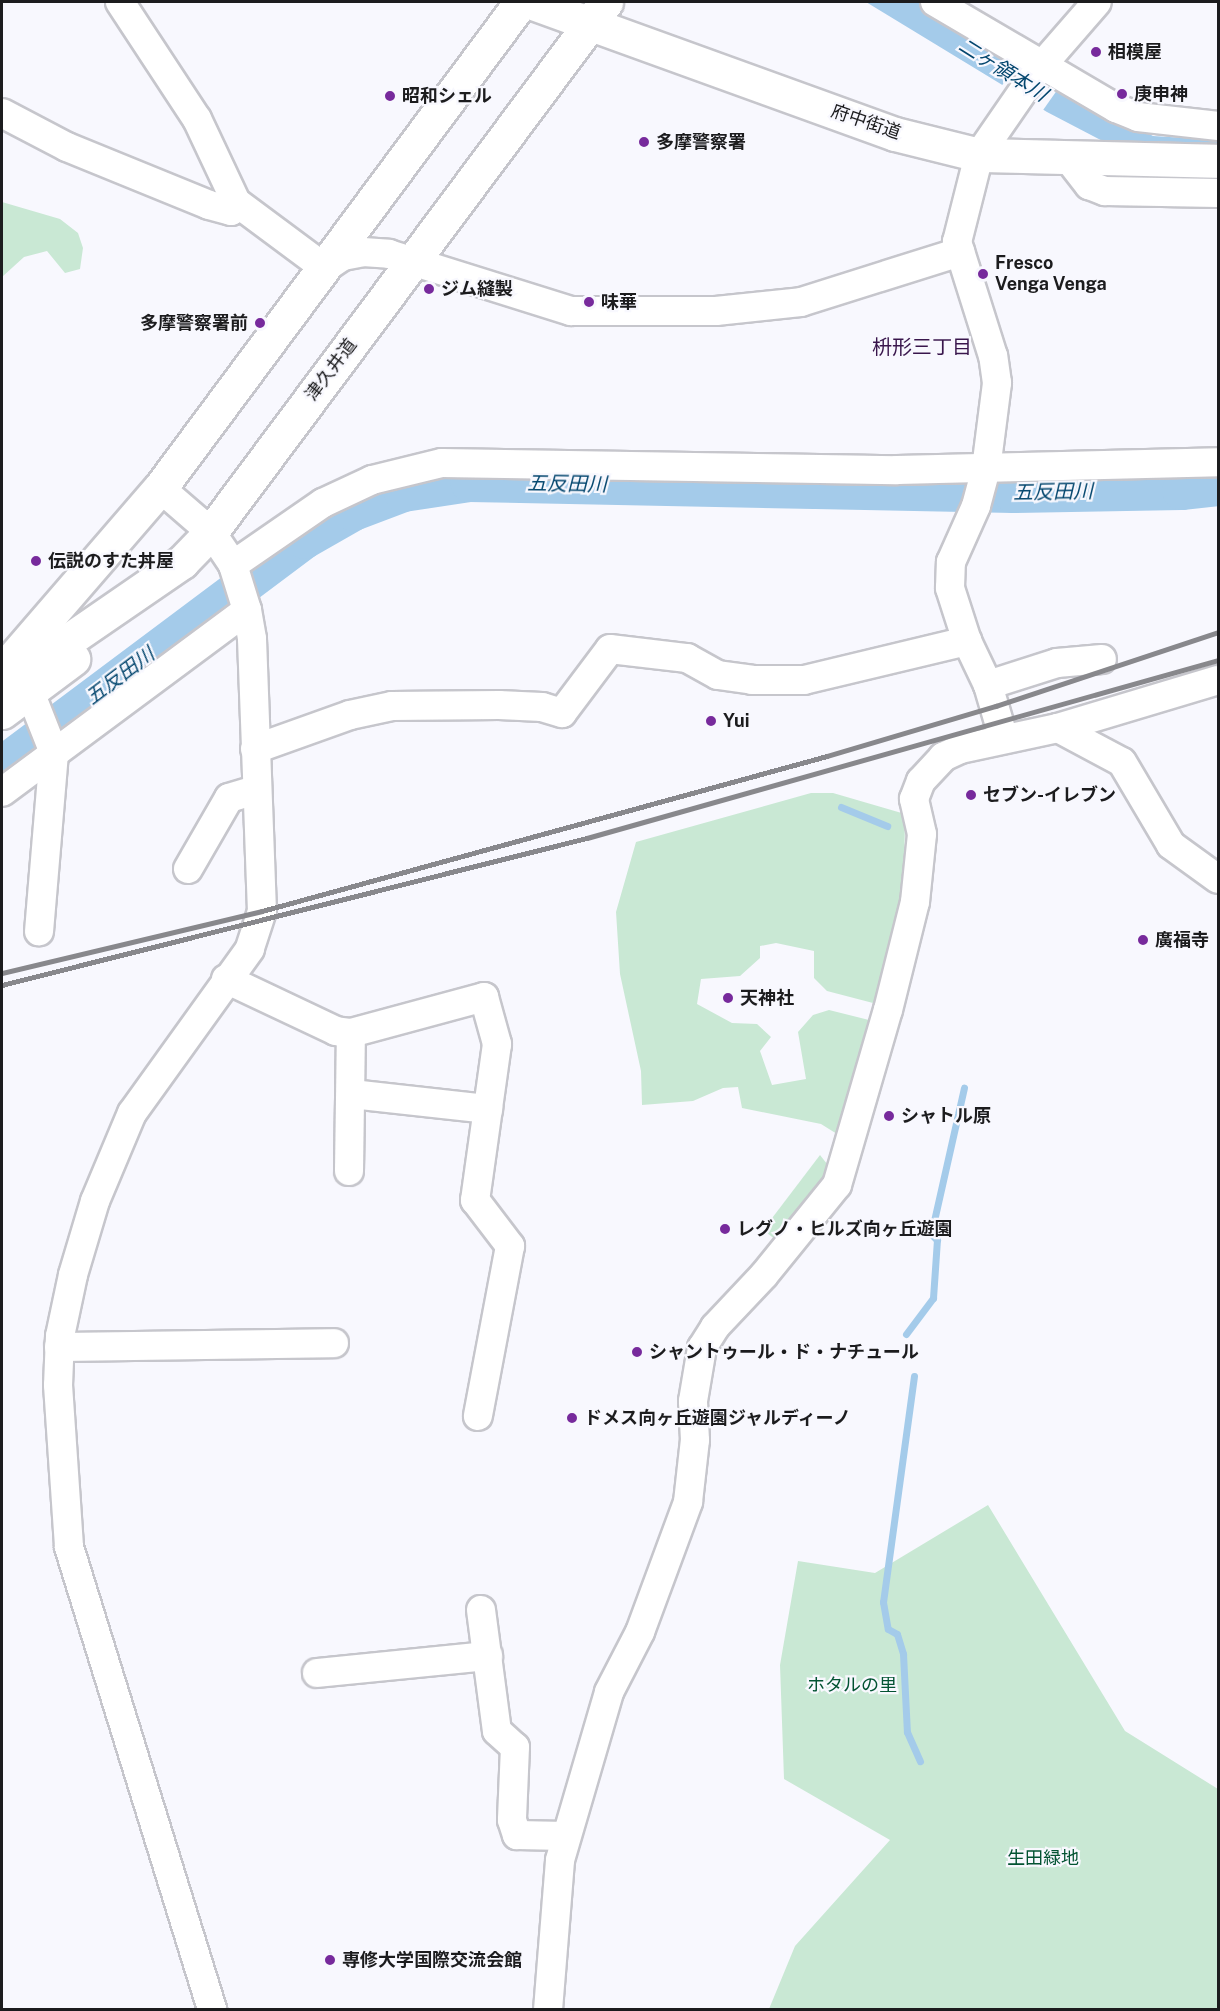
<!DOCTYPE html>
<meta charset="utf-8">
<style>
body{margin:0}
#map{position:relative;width:1220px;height:2011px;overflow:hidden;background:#f8f8fe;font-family:"Public Sans","Noto Sans JP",sans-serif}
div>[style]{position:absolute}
.green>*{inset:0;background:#c9e8d4}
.water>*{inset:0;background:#a4cbea}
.pier>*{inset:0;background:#f8f8fe}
.stream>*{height:7px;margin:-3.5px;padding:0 3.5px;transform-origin:3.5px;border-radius:3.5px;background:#a4cbea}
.river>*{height:39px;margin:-19.5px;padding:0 19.5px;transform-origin:19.5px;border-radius:19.5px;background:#a4cbea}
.roads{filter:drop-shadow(2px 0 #c6c6cc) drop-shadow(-2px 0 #c6c6cc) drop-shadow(0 2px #c6c6cc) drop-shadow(0 -2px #c6c6cc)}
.minor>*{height:28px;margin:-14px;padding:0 14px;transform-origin:14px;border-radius:14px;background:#fff}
.major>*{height:33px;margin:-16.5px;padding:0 16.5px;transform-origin:16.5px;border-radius:16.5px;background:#fff}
.rail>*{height:4.5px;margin:-2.25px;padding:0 2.25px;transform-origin:2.25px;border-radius:2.25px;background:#88888c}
.dots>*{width:16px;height:16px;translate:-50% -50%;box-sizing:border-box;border:3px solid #f8f8fe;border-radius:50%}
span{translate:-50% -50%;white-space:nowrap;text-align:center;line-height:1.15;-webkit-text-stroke:4.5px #f8f8fe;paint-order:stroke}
.poi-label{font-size:18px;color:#1c1c1e;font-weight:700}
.left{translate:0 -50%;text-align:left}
.right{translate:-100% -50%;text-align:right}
.street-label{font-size:18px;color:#1c1c1e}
.park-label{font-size:18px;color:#025332}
.water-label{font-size:20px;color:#03466e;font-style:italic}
.neighbourhood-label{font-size:20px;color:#39164c}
.frame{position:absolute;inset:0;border:3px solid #1c1c1e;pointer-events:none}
</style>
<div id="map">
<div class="green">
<div style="clip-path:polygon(2px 202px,60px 219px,78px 233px,83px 248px,80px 269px,65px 273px,47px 251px,24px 257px,2px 277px)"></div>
<div style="clip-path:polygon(811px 793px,833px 793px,905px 814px,904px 889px,886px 984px,873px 1003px,827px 991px,814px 978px,814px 951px,776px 943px,760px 946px,760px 958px,740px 976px,701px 979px,697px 1004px,732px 1023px,757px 1024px,771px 1037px,760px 1051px,772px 1085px,806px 1079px,798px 1032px,813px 1015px,829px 1010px,873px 1021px,845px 1139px,821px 1124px,742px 1108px,738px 1087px,723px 1088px,693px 1101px,642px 1105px,641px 1071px,620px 974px,616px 912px,636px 842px)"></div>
<div style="clip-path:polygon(820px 1155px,831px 1169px,780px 1243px,763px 1230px)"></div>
<div style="clip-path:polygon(988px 1505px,1125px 1731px,1218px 1789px,1218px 2009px,769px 2009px,795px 1946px,890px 1840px,784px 1779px,780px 1665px,798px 1561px,875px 1573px)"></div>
</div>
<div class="water">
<div style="clip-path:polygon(866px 2px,917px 2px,1064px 89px,1153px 136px,1218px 140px,1218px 173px,1160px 171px,1047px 112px)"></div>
</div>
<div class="pier">
<div style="clip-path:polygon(1018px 61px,1060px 86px,1041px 113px,1001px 87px)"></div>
</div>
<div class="stream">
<div style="left:841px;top:807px;width:50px;rotate:22.4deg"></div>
<div style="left:906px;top:1334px;width:45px;rotate:-53.1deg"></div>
<div style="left:933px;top:1298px;width:58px;rotate:-86.1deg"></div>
<div style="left:937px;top:1240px;width:8px;rotate:-135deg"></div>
<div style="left:931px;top:1234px;width:150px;rotate:-77.3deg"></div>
<div style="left:914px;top:1376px;width:228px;rotate:97.8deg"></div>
<div style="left:883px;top:1602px;width:27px;rotate:80deg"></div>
<div style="left:888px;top:1629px;width:10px;rotate:29deg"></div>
<div style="left:897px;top:1634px;width:21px;rotate:73deg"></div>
<div style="left:903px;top:1654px;width:78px;rotate:87.1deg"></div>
<div style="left:907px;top:1732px;width:32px;rotate:66deg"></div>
</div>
<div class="river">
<div style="left:2px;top:765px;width:377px;rotate:-36.8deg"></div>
<div style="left:304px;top:539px;width:56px;rotate:-29.7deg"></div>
<div style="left:353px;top:511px;width:53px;rotate:-20.8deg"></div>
<div style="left:403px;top:492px;width:67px;rotate:-8.6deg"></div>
<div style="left:469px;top:482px;width:544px;rotate:1.16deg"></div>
<div style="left:1013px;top:493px;width:168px;rotate:-1deg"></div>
<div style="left:1181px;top:490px;width:37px;rotate:-6deg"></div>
</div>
<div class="roads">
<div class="minor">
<div style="left:120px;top:2px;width:140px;rotate:56.7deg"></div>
<div style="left:197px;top:119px;width:92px;rotate:64.8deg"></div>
<div style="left:236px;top:202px;width:111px;rotate:36.6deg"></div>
<div style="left:325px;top:268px;width:22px;rotate:-34deg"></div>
<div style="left:343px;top:256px;width:20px;rotate:-11deg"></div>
<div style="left:363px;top:252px;width:26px;rotate:4deg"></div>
<div style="left:389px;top:254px;width:191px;rotate:17.4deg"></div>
<div style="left:571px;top:311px;width:145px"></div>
<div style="left:716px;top:311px;width:85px;rotate:-6deg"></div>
<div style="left:801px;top:302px;width:167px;rotate:-17.5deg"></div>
<div style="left:935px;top:2px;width:210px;rotate:30.4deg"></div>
<div style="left:1116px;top:108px;width:24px;rotate:22deg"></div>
<div style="left:1138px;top:117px;width:81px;rotate:6.4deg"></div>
<div style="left:2px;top:113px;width:73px;rotate:27.6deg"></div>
<div style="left:67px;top:147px;width:153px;rotate:22.2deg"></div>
<div style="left:209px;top:205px;width:23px;rotate:15deg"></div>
<div style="left:231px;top:211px;width:10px;rotate:-61deg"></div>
<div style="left:1067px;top:157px;width:36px;rotate:52deg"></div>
<div style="left:1089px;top:185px;width:17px;rotate:21deg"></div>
<div style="left:1105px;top:191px;width:113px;rotate:1deg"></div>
<div style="left:160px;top:488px;width:67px;rotate:40.8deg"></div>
<div style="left:211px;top:532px;width:40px;rotate:56deg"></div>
<div style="left:233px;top:565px;width:47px;rotate:72.7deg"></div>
<div style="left:247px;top:610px;width:29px;rotate:80deg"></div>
<div style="left:252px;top:639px;width:272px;rotate:87.9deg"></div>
<div style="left:262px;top:911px;width:40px;rotate:108deg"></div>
<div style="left:250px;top:949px;width:202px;rotate:125.7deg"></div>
<div style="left:132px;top:1113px;width:95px;rotate:112.8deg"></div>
<div style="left:95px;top:1201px;width:77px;rotate:106.6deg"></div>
<div style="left:73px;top:1275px;width:62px;rotate:102deg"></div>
<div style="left:60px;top:1336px;width:49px;rotate:92.3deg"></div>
<div style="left:58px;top:1385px;width:162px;rotate:86.1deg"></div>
<div style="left:69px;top:1547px;width:485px;rotate:72.8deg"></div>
<div style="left:233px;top:565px;width:109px;rotate:-34.6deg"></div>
<div style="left:323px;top:503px;width:54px;rotate:-25.1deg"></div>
<div style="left:372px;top:480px;width:72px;rotate:-13.7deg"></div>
<div style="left:442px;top:463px;width:455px;rotate:0.9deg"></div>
<div style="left:897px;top:470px;width:321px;rotate:-1.4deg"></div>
<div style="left:988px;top:685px;width:72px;rotate:-17.7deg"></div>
<div style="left:1057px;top:663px;width:45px;rotate:-5.1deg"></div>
<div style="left:30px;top:692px;width:66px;rotate:68.5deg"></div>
<div style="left:54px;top:753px;width:179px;rotate:94.8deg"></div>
<div style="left:1058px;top:728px;width:72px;rotate:28deg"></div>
<div style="left:1122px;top:762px;width:96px;rotate:59.4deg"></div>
<div style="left:1171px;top:845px;width:58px;rotate:35.9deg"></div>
<div style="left:1003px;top:736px;width:53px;rotate:-106.4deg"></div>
<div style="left:988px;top:685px;width:49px;rotate:-115.5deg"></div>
<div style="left:967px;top:641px;width:56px;rotate:-107.8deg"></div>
<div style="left:950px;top:588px;width:26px;rotate:-88deg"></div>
<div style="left:951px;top:562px;width:61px;rotate:-65.9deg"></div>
<div style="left:976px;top:506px;width:38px;rotate:-75deg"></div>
<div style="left:986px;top:469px;width:87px;rotate:-82.7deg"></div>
<div style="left:997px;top:383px;width:27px;rotate:-98deg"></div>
<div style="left:993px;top:356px;width:120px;rotate:-107.5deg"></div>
<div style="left:957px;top:242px;width:90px;rotate:-75.8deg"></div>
<div style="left:979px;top:155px;width:102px;rotate:-55.4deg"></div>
<div style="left:1037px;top:71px;width:91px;rotate:-49deg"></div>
<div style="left:255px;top:749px;width:101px;rotate:-19.7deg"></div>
<div style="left:350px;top:715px;width:43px;rotate:-12.1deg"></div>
<div style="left:392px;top:706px;width:107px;rotate:-0.5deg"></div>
<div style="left:499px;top:705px;width:43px;rotate:2.7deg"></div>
<div style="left:542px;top:707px;width:21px;rotate:17deg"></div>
<div style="left:562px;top:713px;width:80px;rotate:-53.1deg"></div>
<div style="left:610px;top:649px;width:78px;rotate:6.7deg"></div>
<div style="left:687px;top:658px;width:35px;rotate:29deg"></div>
<div style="left:718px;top:675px;width:34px;rotate:8deg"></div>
<div style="left:752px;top:680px;width:52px"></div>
<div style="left:804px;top:680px;width:168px;rotate:-13.5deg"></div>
<div style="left:2px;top:792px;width:305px;rotate:-36.6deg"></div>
<div style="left:188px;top:869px;width:82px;rotate:-60deg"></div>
<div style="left:229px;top:798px;width:28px;rotate:-17deg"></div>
<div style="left:226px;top:979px;width:122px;rotate:25.3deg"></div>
<div style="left:336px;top:1031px;width:15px;rotate:8deg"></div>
<div style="left:351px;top:1033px;width:138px;rotate:-15.1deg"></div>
<div style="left:484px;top:997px;width:49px;rotate:74.5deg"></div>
<div style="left:497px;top:1044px;width:158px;rotate:98deg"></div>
<div style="left:475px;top:1200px;width:58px;rotate:52.7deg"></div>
<div style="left:510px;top:1246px;width:173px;rotate:100.7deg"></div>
<div style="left:352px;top:1094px;width:137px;rotate:6.3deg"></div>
<div style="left:349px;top:1171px;width:138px;rotate:-89.2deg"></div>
<div style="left:59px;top:1347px;width:275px;rotate:-0.8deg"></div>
<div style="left:481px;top:1610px;width:122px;rotate:82.5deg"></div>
<div style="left:497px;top:1731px;width:24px;rotate:42deg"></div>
<div style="left:515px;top:1747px;width:73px;rotate:92.4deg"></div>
<div style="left:512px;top:1820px;width:16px;rotate:72deg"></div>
<div style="left:517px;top:1835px;width:49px;rotate:1.2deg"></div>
<div style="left:317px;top:1673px;width:172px;rotate:-5.7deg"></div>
<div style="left:548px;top:2010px;width:150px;rotate:-85.4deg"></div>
<div style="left:560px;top:1860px;width:175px;rotate:-73.7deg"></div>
<div style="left:609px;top:1692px;width:68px;rotate:-62.7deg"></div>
<div style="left:640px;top:1632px;width:139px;rotate:-69.7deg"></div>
<div style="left:688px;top:1502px;width:62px;rotate:-83.6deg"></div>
<div style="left:695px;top:1440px;width:39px;rotate:-93deg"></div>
<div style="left:693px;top:1401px;width:54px;rotate:-80.4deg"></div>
<div style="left:702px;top:1348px;width:25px;rotate:-58deg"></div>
<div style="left:715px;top:1327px;width:71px;rotate:-46.7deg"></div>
<div style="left:764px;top:1275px;width:116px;rotate:-51deg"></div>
<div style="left:837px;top:1185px;width:182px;rotate:-73.8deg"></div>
<div style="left:888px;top:1010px;width:111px;rotate:-76deg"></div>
<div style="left:915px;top:902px;width:68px;rotate:-84.1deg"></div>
<div style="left:922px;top:834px;width:36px;rotate:-103deg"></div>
<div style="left:914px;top:799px;width:19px;rotate:-69deg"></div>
<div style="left:921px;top:781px;width:33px;rotate:-47deg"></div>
<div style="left:943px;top:757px;width:19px;rotate:-25deg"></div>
<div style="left:960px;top:749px;width:100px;rotate:-12.1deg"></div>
<div style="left:1058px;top:728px;width:167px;rotate:-16.7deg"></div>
</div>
<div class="major">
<div style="left:530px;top:2px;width:388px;rotate:19.9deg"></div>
<div style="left:895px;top:134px;width:87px;rotate:14deg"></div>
<div style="left:979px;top:155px;width:239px;rotate:1.4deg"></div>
<div style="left:7px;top:665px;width:234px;rotate:-49.2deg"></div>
<div style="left:160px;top:488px;width:605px;rotate:-53.4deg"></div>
<div style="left:2px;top:681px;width:64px;rotate:-31deg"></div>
<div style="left:57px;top:648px;width:152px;rotate:-34.5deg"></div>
<div style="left:182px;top:562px;width:42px;rotate:-46deg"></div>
<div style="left:211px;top:532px;width:661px;rotate:-53.3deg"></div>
<div style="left:2px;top:712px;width:89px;rotate:-36.7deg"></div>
</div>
</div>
<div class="rail">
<div style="left:2px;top:973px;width:267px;rotate:-13.4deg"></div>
<div style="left:262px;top:911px;width:586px;rotate:-15.34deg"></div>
<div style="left:827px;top:756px;width:176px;rotate:-16.5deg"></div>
<div style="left:996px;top:706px;width:234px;rotate:-18.4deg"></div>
<div style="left:2px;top:985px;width:603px;rotate:-14.11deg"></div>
<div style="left:587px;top:838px;width:656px;rotate:-15.75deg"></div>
</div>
<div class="dots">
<div style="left:1096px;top:52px;background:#772a9c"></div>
<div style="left:1122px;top:94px;background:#772a9c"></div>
<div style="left:390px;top:96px;background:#772a9c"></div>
<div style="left:644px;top:142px;background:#772a9c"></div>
<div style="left:983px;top:274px;background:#772a9c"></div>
<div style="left:429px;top:289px;background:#772a9c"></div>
<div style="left:589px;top:302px;background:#772a9c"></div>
<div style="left:260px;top:323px;background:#772a9c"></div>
<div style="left:36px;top:561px;background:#772a9c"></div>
<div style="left:711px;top:721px;background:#772a9c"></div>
<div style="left:971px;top:795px;background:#772a9c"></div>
<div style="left:1143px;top:940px;background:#772a9c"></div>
<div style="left:728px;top:998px;background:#772a9c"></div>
<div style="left:889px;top:1116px;background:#772a9c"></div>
<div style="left:725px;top:1229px;background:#772a9c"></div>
<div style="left:637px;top:1352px;background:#772a9c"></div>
<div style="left:572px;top:1418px;background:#772a9c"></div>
<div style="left:330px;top:1960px;background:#772a9c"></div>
</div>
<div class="poi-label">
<span class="left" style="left:1108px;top:52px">相模屋</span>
<span class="left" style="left:1134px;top:94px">庚申神</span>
<span class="left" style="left:402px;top:96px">昭和シェル</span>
<span class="left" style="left:656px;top:142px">多摩警察署</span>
<span class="left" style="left:995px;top:274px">Fresco<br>Venga Venga</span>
<span class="left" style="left:441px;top:289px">ジム縫製</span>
<span class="left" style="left:601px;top:302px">味華</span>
<span class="right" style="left:248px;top:323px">多摩警察署前</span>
<span class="left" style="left:48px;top:561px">伝説のすた丼屋</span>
<span class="left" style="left:723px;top:721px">Yui</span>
<span class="left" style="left:983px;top:795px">セブン-イレブン</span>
<span class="left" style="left:1155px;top:940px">廣福寺</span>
<span class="left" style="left:740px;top:998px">天神社</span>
<span class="left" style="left:901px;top:1116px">シャトル原</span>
<span class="left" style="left:737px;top:1229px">レグノ・ヒルズ向ヶ丘遊園</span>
<span class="left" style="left:649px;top:1352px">シャントゥール・ド・ナチュール</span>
<span class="left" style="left:584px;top:1418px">ドメス向ヶ丘遊園ジャルディーノ</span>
<span class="left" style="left:342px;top:1960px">専修大学国際交流会館</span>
</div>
<div class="street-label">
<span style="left:866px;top:122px;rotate:19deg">府中街道</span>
<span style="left:331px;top:370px;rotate:-53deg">津久井道</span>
</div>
<div class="park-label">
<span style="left:852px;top:1685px">ホタルの里</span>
<span style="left:1043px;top:1858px">生田緑地</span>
</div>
<div class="water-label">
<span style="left:1003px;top:70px;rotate:32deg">二ヶ領本川</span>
<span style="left:567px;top:484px;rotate:1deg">五反田川</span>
<span style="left:1053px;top:492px;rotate:-1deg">五反田川</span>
<span style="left:120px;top:676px;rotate:-37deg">五反田川</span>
</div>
<div class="neighbourhood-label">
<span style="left:922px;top:347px">枡形三丁目</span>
</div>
<div class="frame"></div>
</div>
